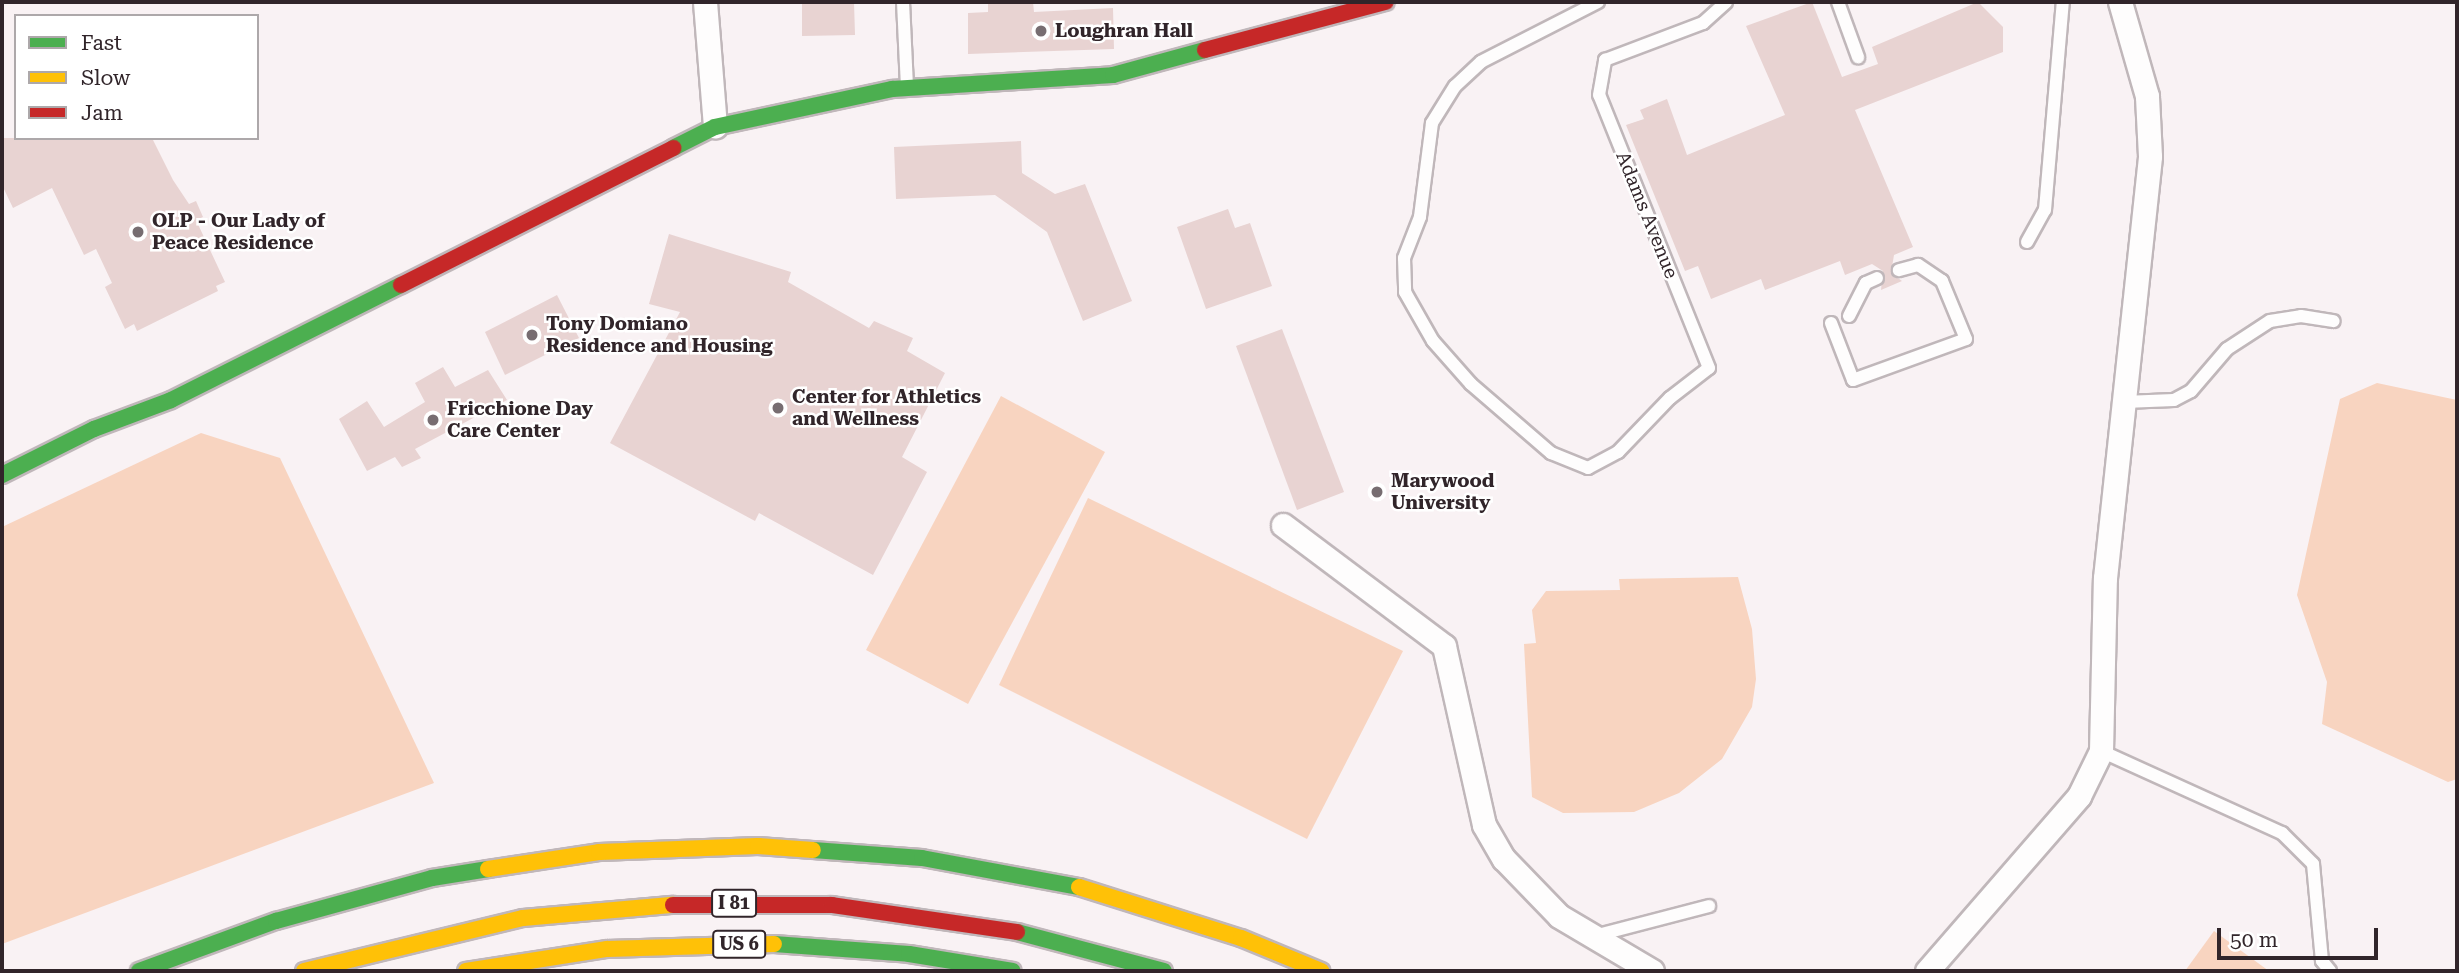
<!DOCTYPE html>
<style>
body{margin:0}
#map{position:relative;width:2459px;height:973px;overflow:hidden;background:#f9f2f4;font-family:"Roboto Serif",serif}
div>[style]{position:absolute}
.green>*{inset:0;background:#f8d4c0}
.building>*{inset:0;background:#e8d3d2}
.roads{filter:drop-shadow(2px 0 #c0b7ba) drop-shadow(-2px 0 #c0b7ba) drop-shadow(0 2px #c0b7ba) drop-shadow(0 -2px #c0b7ba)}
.lane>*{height:12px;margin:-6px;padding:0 6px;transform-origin:6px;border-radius:6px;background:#fefdfd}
.street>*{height:23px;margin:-11.5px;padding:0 11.5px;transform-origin:11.5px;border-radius:11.5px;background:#fefdfd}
.fast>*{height:16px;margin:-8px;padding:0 8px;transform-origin:8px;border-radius:8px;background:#4caf50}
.slow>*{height:16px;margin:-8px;padding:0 8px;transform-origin:8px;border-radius:8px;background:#ffc107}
.jam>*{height:16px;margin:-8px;padding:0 8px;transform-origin:8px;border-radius:8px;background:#c62828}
.dots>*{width:19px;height:19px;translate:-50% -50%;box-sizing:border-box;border:4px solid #fff;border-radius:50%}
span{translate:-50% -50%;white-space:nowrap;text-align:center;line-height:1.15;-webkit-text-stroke:5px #fff;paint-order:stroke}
.shield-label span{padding:2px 5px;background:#fff;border:2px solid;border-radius:5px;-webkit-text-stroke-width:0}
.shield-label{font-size:18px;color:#31252a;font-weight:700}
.poi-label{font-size:19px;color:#31252a;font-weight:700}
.left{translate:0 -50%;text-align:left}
.street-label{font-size:19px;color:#31252a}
.frame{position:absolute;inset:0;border:4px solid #31252a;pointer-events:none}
.legend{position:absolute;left:14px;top:14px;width:245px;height:126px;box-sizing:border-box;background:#fff;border:2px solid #ada8aa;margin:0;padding:9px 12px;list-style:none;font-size:21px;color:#31252a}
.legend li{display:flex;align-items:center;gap:14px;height:35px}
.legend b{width:35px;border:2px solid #ada8aa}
.scale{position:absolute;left:2217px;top:928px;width:161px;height:32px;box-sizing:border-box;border:4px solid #31252a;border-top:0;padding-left:9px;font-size:21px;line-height:24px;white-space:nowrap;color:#31252a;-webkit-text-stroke:5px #fff;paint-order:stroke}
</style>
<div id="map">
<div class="green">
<div style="clip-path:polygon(2377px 383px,2457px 400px,2457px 779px,2448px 782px,2322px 724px,2327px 682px,2297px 595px,2340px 399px)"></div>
<div style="clip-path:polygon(1001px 396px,1105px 452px,968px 704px,866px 650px)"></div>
<div style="clip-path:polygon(201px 433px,280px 458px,434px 783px,2px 944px,2px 527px)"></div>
<div style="clip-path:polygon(1088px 498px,1403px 651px,1307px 839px,999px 685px)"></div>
<div style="clip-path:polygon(1738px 577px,1752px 629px,1756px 679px,1752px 707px,1722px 759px,1679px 793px,1634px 812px,1563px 813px,1532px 797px,1524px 644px,1536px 643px,1532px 610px,1546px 591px,1620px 590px,1619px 579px)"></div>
<div style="clip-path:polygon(2214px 931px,2269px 971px,2185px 971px)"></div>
</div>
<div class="building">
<div style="clip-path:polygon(802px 2px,854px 2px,855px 35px,802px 36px)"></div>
<div style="clip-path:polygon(988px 2px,1033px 2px,1034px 12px,1113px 8px,1114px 49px,968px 54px,968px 13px,988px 12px)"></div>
<div style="clip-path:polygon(1812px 2px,1842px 77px,1878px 64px,1872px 47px,1978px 2px,2003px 27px,2003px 52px,1855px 110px,1913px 247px,1894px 255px,1891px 273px,1902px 281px,1881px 290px,1883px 271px,1872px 264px,1845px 275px,1840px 261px,1765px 290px,1761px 279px,1711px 299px,1698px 266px,1685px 271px,1626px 125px,1644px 119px,1640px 110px,1667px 99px,1687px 155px,1785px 115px,1746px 26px)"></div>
<div style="clip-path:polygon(2px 138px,152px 138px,173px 180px,189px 204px,196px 201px,203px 217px,196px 220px,225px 282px,216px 286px,218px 291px,137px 331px,134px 324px,125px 329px,105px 287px,112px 283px,96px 249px,84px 255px,52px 188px,13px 208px,2px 185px)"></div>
<div style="clip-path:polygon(1021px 141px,1022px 173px,1055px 194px,1085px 184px,1132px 301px,1083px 321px,1047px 232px,995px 195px,896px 199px,894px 147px)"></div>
<div style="clip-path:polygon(1228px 209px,1235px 228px,1250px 223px,1272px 286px,1206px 309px,1177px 227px)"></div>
<div style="clip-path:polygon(669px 234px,791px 272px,788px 282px,869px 328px,874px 321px,913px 338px,907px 351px,945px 373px,902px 457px,927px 472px,873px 575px,759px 513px,755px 521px,610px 443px,680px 312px,649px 304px)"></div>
<div style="clip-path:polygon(557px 295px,579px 338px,505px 375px,485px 332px)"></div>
<div style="clip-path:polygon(1282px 329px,1344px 492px,1297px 510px,1236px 346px)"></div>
<div style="clip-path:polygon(443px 367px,455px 387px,488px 370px,507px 400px,415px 449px,421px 458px,402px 467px,395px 457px,367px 471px,339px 419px,367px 401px,384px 427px,425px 402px,415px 383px)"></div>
</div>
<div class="roads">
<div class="lane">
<div style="left:903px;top:2px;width:86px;rotate:87.3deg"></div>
<div style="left:1598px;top:2px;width:131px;rotate:152.9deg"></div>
<div style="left:1481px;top:62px;width:35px;rotate:137deg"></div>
<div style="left:1455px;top:86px;width:44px;rotate:121.9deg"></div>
<div style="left:1432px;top:123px;width:95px;rotate:97.3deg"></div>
<div style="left:1420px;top:217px;width:44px;rotate:111.3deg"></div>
<div style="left:1404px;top:258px;width:34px;rotate:88deg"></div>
<div style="left:1405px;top:292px;width:56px;rotate:60.3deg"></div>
<div style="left:1433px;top:341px;width:57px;rotate:48.5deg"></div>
<div style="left:1471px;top:384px;width:106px;rotate:40.8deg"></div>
<div style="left:1551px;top:453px;width:40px;rotate:22deg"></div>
<div style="left:1588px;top:468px;width:34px;rotate:-28deg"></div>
<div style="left:1618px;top:452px;width:75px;rotate:-46.1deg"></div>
<div style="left:1670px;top:398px;width:49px;rotate:-37.6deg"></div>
<div style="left:1709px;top:368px;width:294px;rotate:-111.9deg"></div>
<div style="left:1599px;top:95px;width:36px;rotate:-80deg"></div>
<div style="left:1605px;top:60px;width:105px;rotate:-20.7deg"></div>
<div style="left:1703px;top:23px;width:31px;rotate:-42deg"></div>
<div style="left:1838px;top:2px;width:59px;rotate:70deg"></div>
<div style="left:2027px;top:242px;width:37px;rotate:-61deg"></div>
<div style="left:2045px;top:210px;width:209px;rotate:-85.1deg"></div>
<div style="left:1849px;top:316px;width:37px;rotate:-63deg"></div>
<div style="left:1866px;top:283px;width:12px;rotate:-24deg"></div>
<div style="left:1831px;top:323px;width:61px;rotate:68.9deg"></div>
<div style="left:1853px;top:380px;width:120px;rotate:-19.9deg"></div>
<div style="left:1966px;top:339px;width:63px;rotate:-112.5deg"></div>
<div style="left:1942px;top:281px;width:29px;rotate:-146deg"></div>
<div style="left:1918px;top:265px;width:20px;rotate:165deg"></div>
<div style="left:2124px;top:402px;width:50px;rotate:-2.3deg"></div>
<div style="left:2174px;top:400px;width:19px;rotate:-28deg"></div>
<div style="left:2191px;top:391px;width:55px;rotate:-49.4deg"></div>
<div style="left:2227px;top:349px;width:51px;rotate:-33.1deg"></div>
<div style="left:2270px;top:321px;width:31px;rotate:-9deg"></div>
<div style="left:2301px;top:316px;width:33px;rotate:9deg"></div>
<div style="left:2101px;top:751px;width:199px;rotate:24.4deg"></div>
<div style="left:2282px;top:833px;width:44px;rotate:45deg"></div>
<div style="left:2313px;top:864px;width:97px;rotate:84.7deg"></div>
<div style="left:2322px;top:961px;width:13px;rotate:51deg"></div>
<div style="left:1594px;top:936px;width:119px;rotate:-14.6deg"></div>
</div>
<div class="street">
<div style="left:705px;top:2px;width:125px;rotate:85.4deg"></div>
<div style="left:1283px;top:525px;width:201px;rotate:36.9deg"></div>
<div style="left:1444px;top:646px;width:183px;rotate:77.4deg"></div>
<div style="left:1484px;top:825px;width:39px;rotate:60deg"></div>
<div style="left:1504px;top:859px;width:79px;rotate:46deg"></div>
<div style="left:1559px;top:916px;width:108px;rotate:30.6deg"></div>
<div style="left:1927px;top:971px;width:232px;rotate:-49deg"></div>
<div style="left:2079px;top:796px;width:50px;rotate:-63.9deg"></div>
<div style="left:2101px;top:751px;width:173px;rotate:-88.7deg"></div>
<div style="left:2105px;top:578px;width:424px;rotate:-83.9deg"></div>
<div style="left:2150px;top:156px;width:60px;rotate:-92.9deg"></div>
<div style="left:2147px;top:96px;width:98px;rotate:-106deg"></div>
</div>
<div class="fast">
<div style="left:673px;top:148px;width:47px;rotate:-26.6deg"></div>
<div style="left:715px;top:127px;width:181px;rotate:-12.1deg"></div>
<div style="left:892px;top:89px;width:221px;rotate:-3.6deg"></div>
<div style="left:1113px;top:75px;width:95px;rotate:-15.2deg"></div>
<div style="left:2px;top:475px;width:103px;rotate:-26.6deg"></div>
<div style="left:94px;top:429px;width:82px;rotate:-20.6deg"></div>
<div style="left:171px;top:400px;width:257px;rotate:-26.6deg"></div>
<div style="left:813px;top:850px;width:109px;rotate:4.2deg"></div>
<div style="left:922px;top:858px;width:160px;rotate:10.5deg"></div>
<div style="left:1017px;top:932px;width:152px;rotate:14.9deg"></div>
<div style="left:774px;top:944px;width:135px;rotate:4.2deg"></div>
<div style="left:909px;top:954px;width:105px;rotate:9.3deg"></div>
<div style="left:139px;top:971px;width:146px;rotate:-20.1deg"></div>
<div style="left:276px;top:921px;width:162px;rotate:-15.4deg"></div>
<div style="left:432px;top:878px;width:57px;rotate:-9.1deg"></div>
</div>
<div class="slow">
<div style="left:488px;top:869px;width:112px;rotate:-8.7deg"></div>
<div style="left:599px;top:852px;width:159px;rotate:-2.2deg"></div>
<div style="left:758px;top:846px;width:55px;rotate:4.2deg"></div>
<div style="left:1079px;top:887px;width:170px;rotate:17.5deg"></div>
<div style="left:1241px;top:938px;width:87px;rotate:22.4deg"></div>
<div style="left:304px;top:971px;width:225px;rotate:-13.6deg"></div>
<div style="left:523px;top:918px;width:151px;rotate:-5deg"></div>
<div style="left:466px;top:971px;width:143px;rotate:-8.9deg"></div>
<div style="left:607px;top:949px;width:167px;rotate:-1.7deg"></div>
</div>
<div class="jam">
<div style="left:1205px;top:50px;width:187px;rotate:-14.9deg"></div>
<div style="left:401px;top:285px;width:305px;rotate:-26.7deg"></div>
<div style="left:673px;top:905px;width:159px"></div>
<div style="left:832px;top:905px;width:187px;rotate:8.3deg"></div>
</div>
</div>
<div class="dots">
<div style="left:1041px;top:31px;background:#776d71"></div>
<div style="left:138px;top:232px;background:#776d71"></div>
<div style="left:532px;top:335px;background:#776d71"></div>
<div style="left:778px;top:408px;background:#776d71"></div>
<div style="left:433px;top:420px;background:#776d71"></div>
<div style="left:1377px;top:492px;background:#776d71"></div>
</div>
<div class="shield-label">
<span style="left:734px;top:903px">I 81</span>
<span style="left:739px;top:944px">US 6</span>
</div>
<div class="poi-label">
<span class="left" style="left:1055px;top:31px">Loughran Hall</span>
<span class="left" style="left:152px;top:232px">OLP - Our Lady of<br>Peace Residence</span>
<span class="left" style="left:546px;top:335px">Tony Domiano<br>Residence and Housing</span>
<span class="left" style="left:792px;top:408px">Center for Athletics<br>and Wellness</span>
<span class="left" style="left:447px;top:420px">Fricchione Day<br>Care Center</span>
<span class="left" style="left:1391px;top:492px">Marywood<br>University</span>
</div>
<div class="street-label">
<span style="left:1647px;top:215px;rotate:68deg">Adams Avenue</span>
</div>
<div class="frame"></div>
<ul class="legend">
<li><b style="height:9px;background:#4caf50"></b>Fast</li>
<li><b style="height:9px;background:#ffc107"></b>Slow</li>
<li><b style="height:9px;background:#c62828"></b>Jam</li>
</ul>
<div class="scale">50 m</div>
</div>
